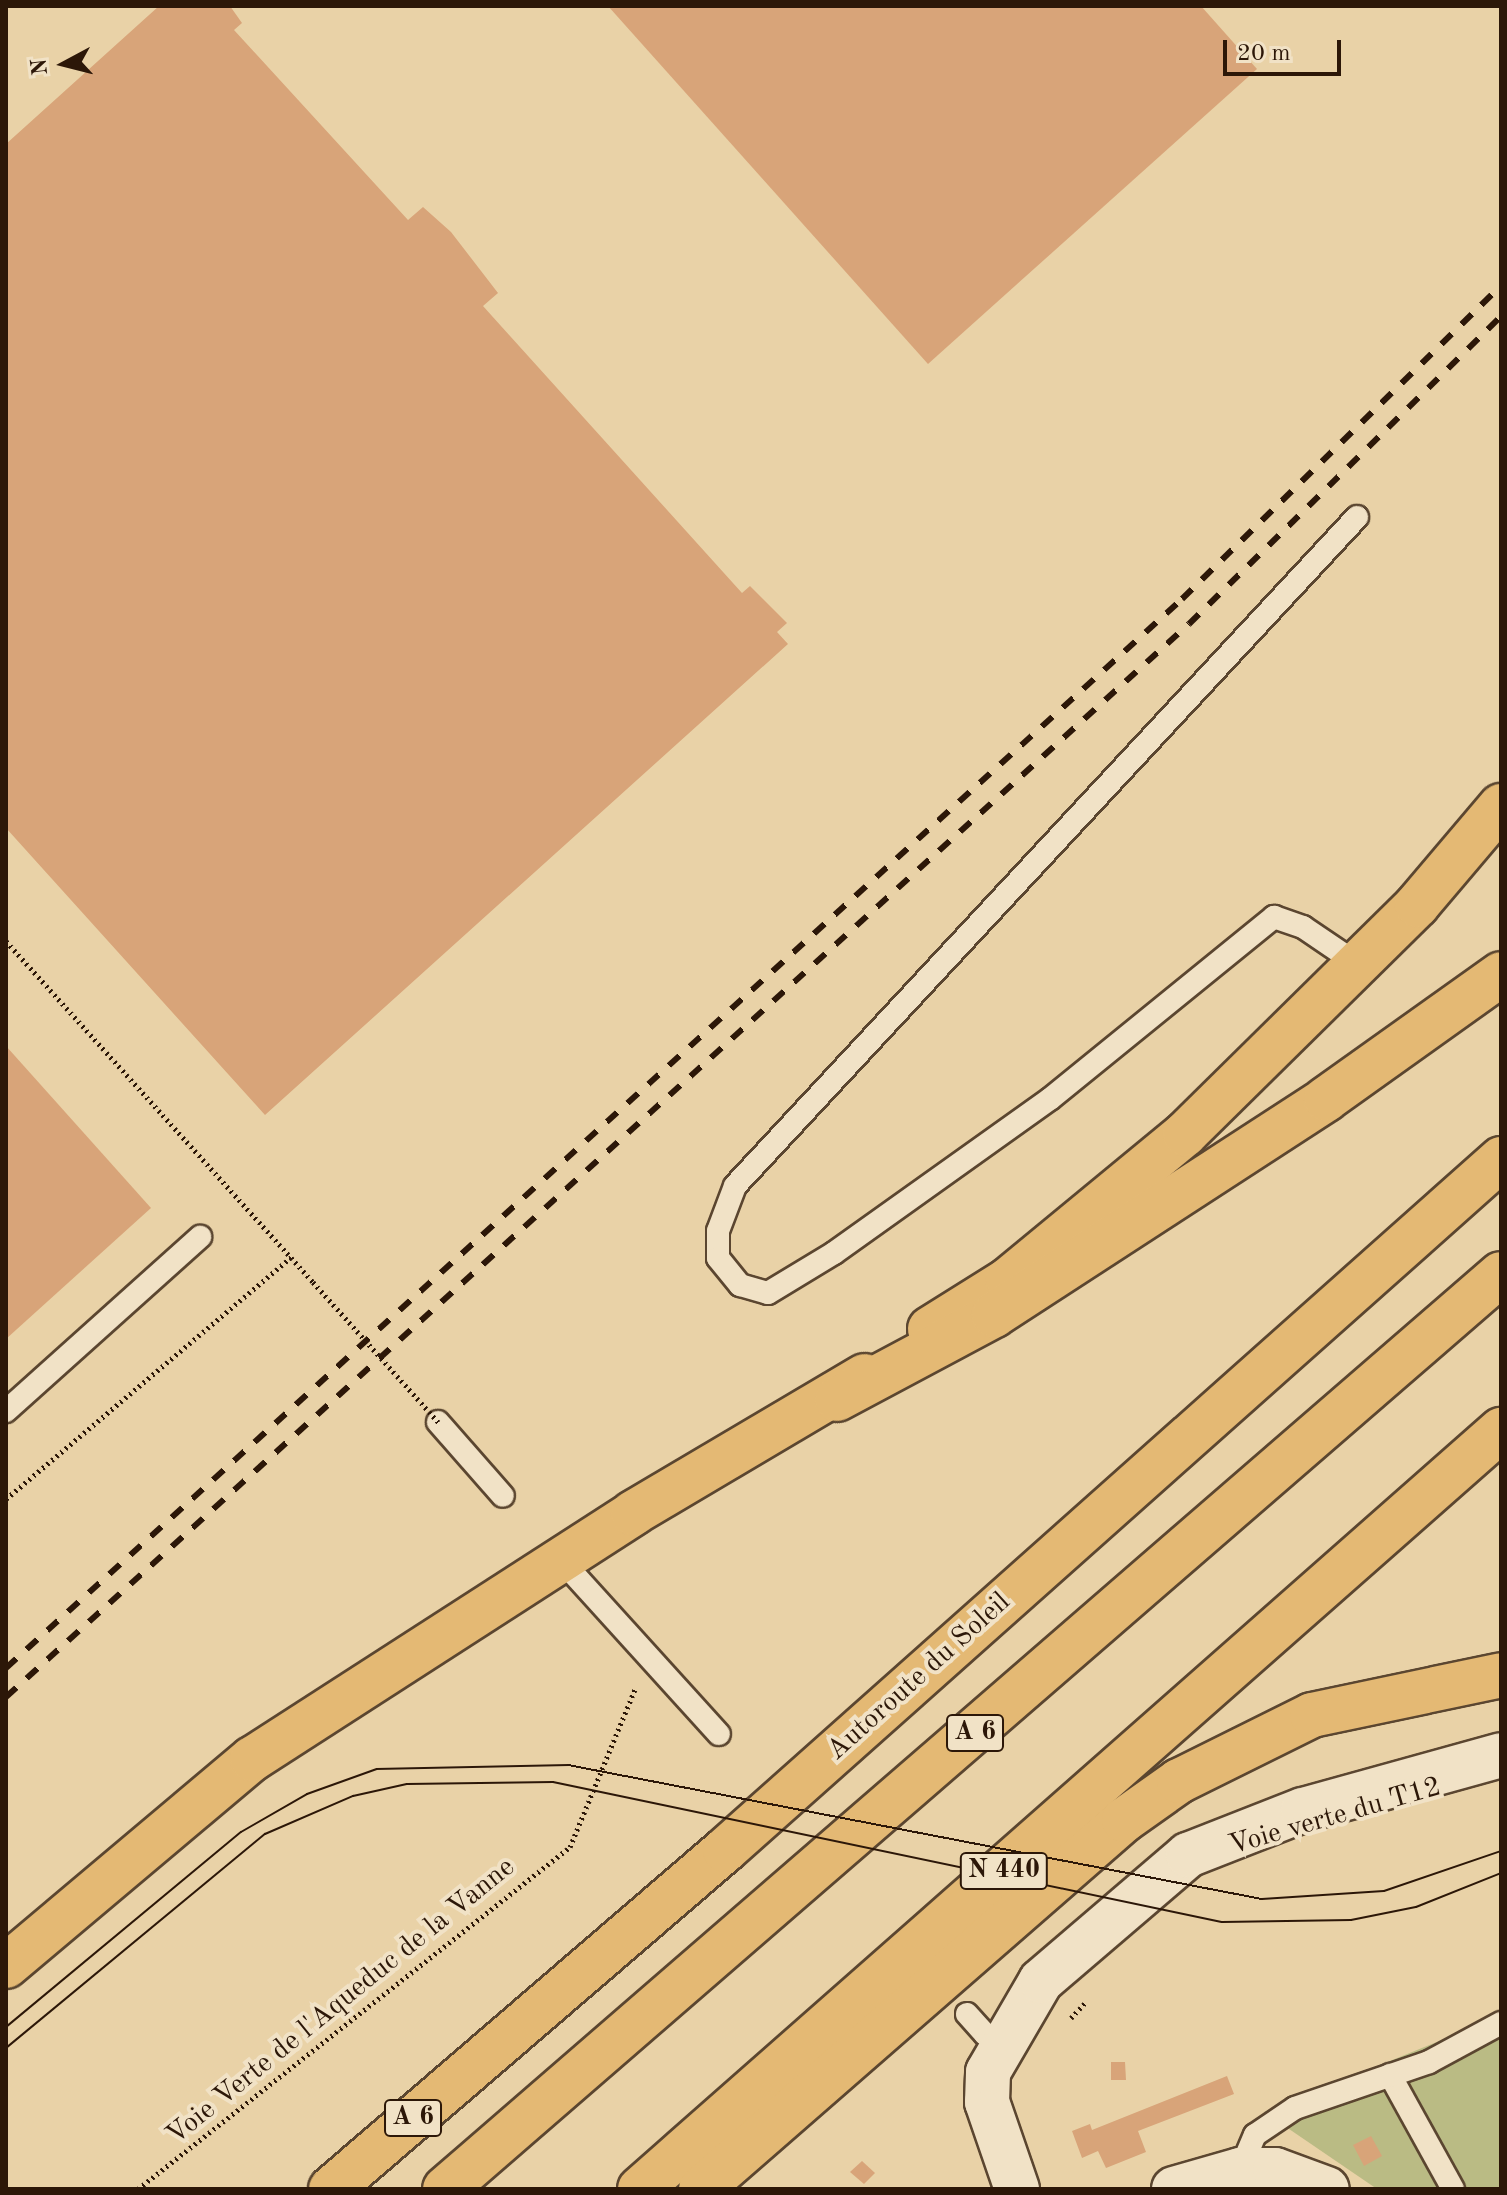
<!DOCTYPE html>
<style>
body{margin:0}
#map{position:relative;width:1507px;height:2195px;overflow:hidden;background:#e9d2a7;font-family:"Old Standard TT",serif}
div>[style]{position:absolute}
.green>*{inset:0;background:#babb84}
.building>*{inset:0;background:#d8a479}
.path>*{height:5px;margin-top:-2.5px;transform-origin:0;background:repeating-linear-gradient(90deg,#2c1708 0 2px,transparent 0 6px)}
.roads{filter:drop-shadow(2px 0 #5b4630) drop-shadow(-2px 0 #5b4630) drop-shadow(0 2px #5b4630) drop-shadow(0 -2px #5b4630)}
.lane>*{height:22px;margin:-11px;padding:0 11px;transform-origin:11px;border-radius:11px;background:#f1e2c6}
.street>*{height:44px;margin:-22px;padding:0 22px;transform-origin:22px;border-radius:22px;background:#f1e2c6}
.primary>*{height:44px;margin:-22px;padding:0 22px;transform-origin:22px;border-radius:22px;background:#e4b974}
.highway>*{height:44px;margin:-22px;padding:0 22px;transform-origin:22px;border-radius:22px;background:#e4b974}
.tram>*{height:2px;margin:-1px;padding:0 1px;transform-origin:1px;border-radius:1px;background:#2c1708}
.rail>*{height:6px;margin-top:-3px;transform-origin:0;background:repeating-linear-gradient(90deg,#2c1708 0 14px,transparent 0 28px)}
.path-bridge>*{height:5px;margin-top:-2.5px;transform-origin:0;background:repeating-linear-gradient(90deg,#2c1708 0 2px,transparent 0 6px)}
span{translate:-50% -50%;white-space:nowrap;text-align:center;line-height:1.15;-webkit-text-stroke:8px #f1e2c6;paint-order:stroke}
.shield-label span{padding:2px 6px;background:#f1e2c6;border:2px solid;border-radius:6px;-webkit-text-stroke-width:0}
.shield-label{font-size:26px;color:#2c1708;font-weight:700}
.street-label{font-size:28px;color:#2c1708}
.frame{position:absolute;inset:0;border:8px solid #2c1708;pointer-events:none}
.north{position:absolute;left:24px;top:24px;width:80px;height:80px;-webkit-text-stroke:6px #f1e2c6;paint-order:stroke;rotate:263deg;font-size:22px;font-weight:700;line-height:32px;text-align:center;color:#2c1708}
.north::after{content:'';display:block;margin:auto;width:28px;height:36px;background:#2c1708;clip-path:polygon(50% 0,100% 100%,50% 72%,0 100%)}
.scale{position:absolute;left:1223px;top:40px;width:118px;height:36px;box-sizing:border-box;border:4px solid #2c1708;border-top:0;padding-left:10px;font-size:24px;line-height:28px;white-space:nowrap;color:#2c1708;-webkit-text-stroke:6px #f1e2c6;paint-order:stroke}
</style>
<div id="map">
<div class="green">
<div style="clip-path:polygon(1501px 2016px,1501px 2189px,1377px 2189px,1264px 2112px)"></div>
</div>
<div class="building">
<div style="clip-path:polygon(159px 6px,230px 6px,242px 23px,234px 30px,408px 220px,423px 207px,451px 232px,498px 293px,483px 306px,742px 593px,750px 586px,787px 623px,777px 632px,788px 644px,265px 1115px,6px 828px,6px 144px)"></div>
<div style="clip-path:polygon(608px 6px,1201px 6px,1257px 69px,928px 364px)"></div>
<div style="clip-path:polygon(6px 1046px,151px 1208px,6px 1339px)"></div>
<div style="clip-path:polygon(1111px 2062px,1125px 2062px,1126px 2080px,1111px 2080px)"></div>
<div style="clip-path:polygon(1227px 2076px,1234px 2094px,1138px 2131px,1146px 2152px,1106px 2168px,1098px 2151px,1082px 2158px,1072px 2131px,1090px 2124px,1092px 2130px)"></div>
<div style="clip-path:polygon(1371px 2136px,1382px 2156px,1364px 2166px,1353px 2145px)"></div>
<div style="clip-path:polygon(862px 2161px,875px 2173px,864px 2184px,850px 2172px)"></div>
</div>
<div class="path">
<div style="left:6px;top:941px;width:459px;rotate:48deg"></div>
<div style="left:6px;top:1499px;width:374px;rotate:-40.3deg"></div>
<div style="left:1071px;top:2018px;width:22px;rotate:-47deg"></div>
<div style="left:138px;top:2189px;width:551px;rotate:-38.37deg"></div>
<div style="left:570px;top:1847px;width:173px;rotate:-67.6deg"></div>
</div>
<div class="roads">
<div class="lane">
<div style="left:1357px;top:517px;width:913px;rotate:132.92deg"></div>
<div style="left:735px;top:1186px;width:48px;rotate:110.7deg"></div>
<div style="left:718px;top:1231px;width:27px;rotate:90deg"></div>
<div style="left:718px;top:1258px;width:35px;rotate:51deg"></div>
<div style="left:740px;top:1285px;width:29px;rotate:16deg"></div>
<div style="left:768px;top:1293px;width:77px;rotate:-31.2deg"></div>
<div style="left:834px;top:1253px;width:265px;rotate:-35.5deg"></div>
<div style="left:1050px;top:1099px;width:289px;rotate:-39.1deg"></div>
<div style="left:1274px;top:917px;width:31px;rotate:19deg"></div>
<div style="left:1303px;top:927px;width:68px;rotate:34.2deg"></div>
<div style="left:6px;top:1411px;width:261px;rotate:-41.9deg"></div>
<div style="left:438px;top:1422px;width:98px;rotate:48.7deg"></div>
<div style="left:571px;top:1571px;width:220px;rotate:47.8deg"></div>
<div style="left:967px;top:2014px;width:27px;rotate:48deg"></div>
<div style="left:985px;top:2034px;width:25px;rotate:16deg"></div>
<div style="left:1390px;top:2075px;width:130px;rotate:61.1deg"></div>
<div style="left:1240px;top:2170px;width:38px;rotate:-67deg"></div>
<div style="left:1255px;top:2135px;width:48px;rotate:-34deg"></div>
<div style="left:1295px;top:2108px;width:142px;rotate:-18.9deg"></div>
<div style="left:1429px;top:2062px;width:82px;rotate:-28.4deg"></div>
</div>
<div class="street">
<div style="left:1017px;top:2189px;width:92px;rotate:-109deg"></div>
<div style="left:987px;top:2102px;width:30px;rotate:-88deg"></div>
<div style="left:988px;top:2072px;width:105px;rotate:-59.8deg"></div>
<div style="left:1041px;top:1981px;width:194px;rotate:-40.6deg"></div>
<div style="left:1188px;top:1855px;width:123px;rotate:-21.4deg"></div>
<div style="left:1303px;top:1810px;width:205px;rotate:-15.5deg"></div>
<div style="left:1174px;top:2189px;width:69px;rotate:-16.1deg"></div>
<div style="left:1240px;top:2170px;width:35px"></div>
<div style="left:1275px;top:2170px;width:55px;rotate:20.1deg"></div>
</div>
<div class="primary">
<div style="left:930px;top:1329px;width:92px;rotate:-32.1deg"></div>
<div style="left:1008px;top:1280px;width:229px;rotate:-39.5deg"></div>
<div style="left:1185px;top:1134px;width:326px;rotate:-44.6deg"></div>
<div style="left:1417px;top:905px;width:130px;rotate:-49.7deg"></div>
<div style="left:6px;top:1966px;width:322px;rotate:-40.1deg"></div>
<div style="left:252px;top:1759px;width:454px;rotate:-32.8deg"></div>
<div style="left:633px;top:1513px;width:269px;rotate:-30.6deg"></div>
</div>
<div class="highway">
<div style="left:837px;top:1399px;width:178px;rotate:-28.1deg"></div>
<div style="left:994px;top:1315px;width:396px;rotate:-33deg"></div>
<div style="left:1326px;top:1099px;width:215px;rotate:-35.5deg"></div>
<div style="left:331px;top:2189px;width:520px;rotate:-40.71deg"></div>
<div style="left:725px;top:1850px;width:1039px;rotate:-41.68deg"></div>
<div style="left:445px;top:2189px;width:1397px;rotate:-40.91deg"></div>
<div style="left:640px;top:2189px;width:1148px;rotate:-41.4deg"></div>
<div style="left:701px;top:2189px;width:561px;rotate:-41.1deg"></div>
<div style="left:1124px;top:1820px;width:67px;rotate:-35.3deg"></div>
<div style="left:1179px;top:1781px;width:148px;rotate:-26.4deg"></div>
<div style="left:1312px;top:1715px;width:193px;rotate:-11.9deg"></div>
</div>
</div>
<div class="tram">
<div style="left:6px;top:2027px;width:305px;rotate:-39.7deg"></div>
<div style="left:241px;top:1832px;width:76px;rotate:-29.9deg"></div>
<div style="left:307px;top:1794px;width:74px;rotate:-19.7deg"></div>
<div style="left:377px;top:1769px;width:191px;rotate:-1.2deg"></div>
<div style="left:568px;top:1765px;width:707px;rotate:10.93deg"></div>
<div style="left:1262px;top:1899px;width:122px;rotate:-3.8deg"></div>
<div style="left:1384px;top:1891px;width:124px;rotate:-18.9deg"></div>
<div style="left:6px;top:2048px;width:336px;rotate:-39.6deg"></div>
<div style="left:265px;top:1834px;width:96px;rotate:-23.4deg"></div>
<div style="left:353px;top:1796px;width:55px;rotate:-12.5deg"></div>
<div style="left:407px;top:1784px;width:146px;rotate:-0.8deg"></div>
<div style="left:553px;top:1782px;width:683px;rotate:11.82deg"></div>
<div style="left:1222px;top:1922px;width:129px;rotate:-0.9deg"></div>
<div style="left:1351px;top:1920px;width:66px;rotate:-11.3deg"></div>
<div style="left:1416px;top:1907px;width:92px;rotate:-21.8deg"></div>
</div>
<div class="rail">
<div style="left:6px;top:1668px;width:1589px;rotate:-42.27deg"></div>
<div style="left:1182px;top:599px;width:448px;rotate:-44.5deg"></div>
<div style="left:6px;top:1697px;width:1597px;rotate:-42.21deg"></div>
<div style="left:1189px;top:624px;width:438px;rotate:-44.6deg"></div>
</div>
<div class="path-bridge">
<div style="left:313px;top:1282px;width:188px;rotate:48.2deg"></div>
</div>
<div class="shield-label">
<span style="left:975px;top:1733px">A 6</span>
<span style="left:1004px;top:1871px">N 440</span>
<span style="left:413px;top:2118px">A 6</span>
</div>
<div class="street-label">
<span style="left:919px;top:1677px;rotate:-42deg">Autoroute du Soleil</span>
<span style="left:1335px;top:1817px;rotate:-16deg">Voie verte du T12</span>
<span style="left:341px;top:2002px;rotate:-39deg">Voie Verte de l'Aqueduc de la Vanne</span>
</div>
<div class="frame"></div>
<div class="north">N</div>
<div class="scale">20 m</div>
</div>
